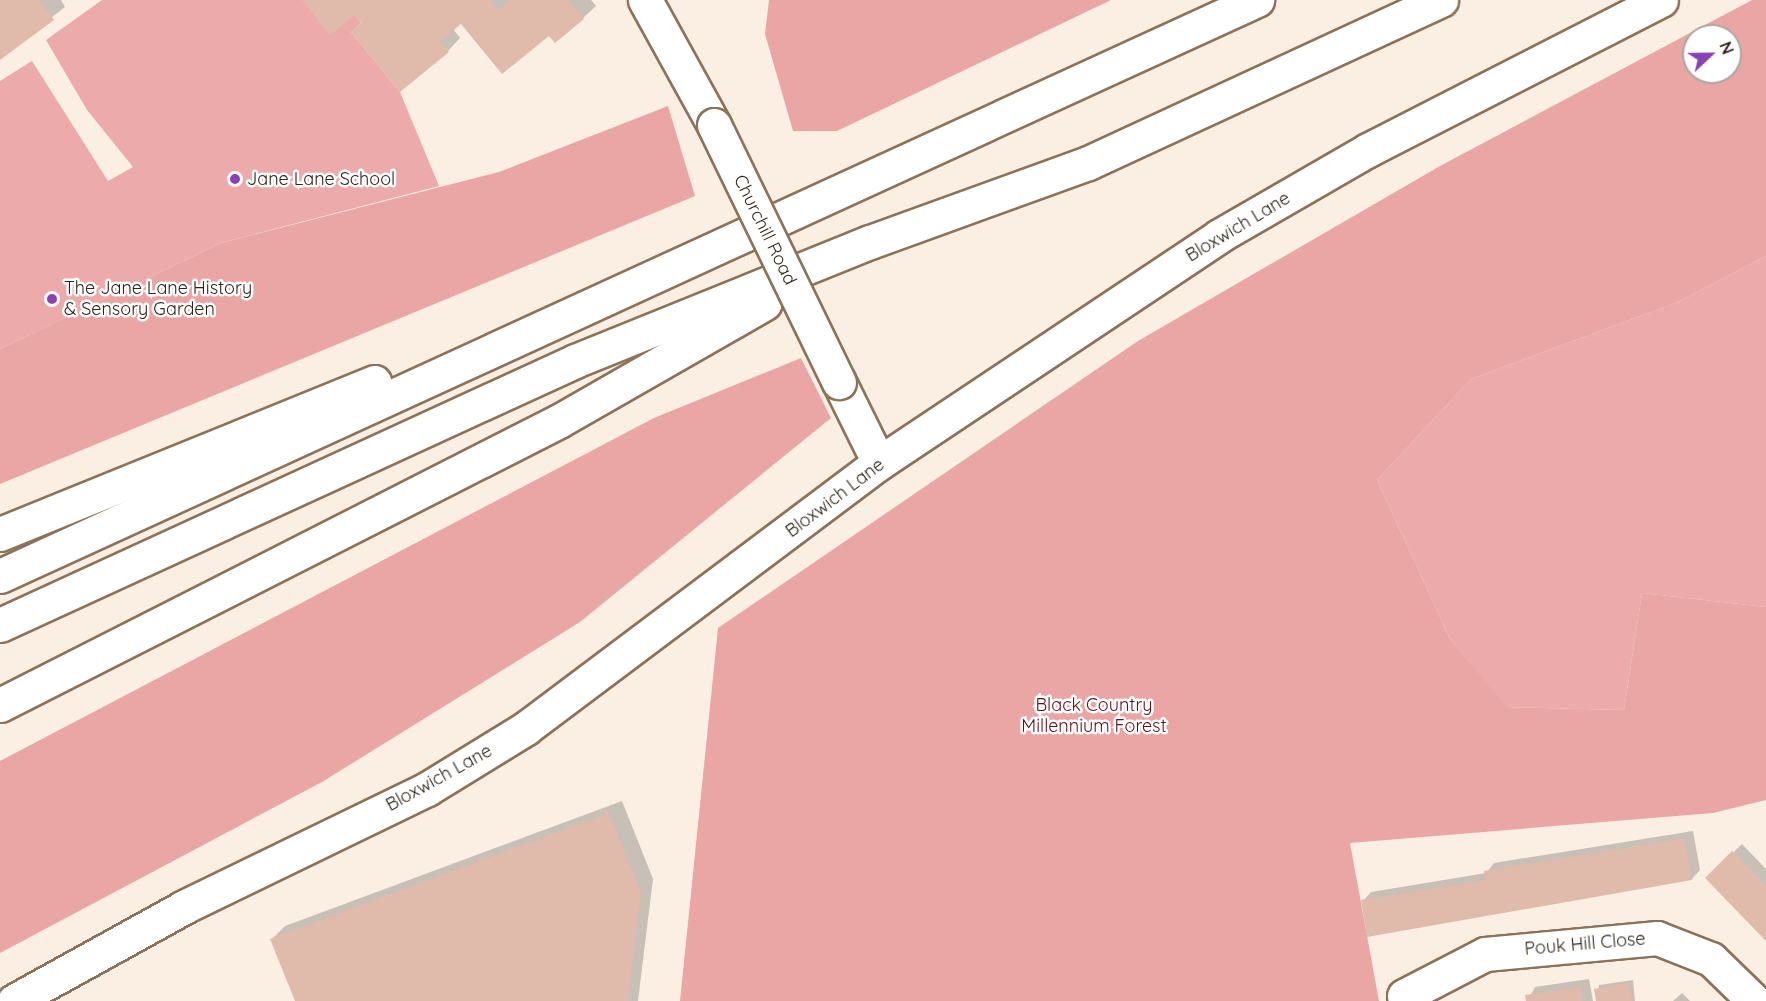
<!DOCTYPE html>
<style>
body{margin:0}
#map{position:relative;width:1766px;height:1001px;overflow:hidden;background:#fbefe4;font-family:Quicksand,sans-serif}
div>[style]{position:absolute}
.green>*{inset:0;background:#ecabaa}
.forest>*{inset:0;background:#e9a6a5}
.shadow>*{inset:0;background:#0003}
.building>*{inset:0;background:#e0baaa}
.roads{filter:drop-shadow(2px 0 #8c7259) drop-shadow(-2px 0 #8c7259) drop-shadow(0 2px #8c7259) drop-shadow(0 -2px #8c7259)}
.minor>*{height:33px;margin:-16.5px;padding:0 16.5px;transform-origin:16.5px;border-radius:16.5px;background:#fff}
.highway>*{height:33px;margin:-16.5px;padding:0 16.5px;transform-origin:16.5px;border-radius:16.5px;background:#fff}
.bridges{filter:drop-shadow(2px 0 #8c7259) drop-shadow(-2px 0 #8c7259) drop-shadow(0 2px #8c7259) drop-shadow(0 -2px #8c7259)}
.minor-bridge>*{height:33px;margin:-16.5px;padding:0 16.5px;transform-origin:16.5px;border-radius:16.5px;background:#fff}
.dots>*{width:16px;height:16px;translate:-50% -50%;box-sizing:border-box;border:3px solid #fff;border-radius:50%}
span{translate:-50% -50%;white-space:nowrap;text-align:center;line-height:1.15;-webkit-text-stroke:5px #fff;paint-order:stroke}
.poi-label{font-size:18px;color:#2e2419}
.left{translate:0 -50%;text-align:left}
.street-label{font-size:18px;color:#2e2419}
.park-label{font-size:18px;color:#5e1019}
.north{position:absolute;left:1682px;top:24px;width:60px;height:60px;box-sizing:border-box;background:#fff;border:2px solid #aba7a3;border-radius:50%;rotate:68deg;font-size:16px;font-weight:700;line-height:24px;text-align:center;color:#2e2419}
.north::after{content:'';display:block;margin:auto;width:21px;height:27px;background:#8b41b2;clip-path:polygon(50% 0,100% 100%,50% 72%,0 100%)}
</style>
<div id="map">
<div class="green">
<div style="clip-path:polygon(102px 0,302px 0,355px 15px,361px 23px,351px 32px,400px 92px,439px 186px,221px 243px,0 349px,0 81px,32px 61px,108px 181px,133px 167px,87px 110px,46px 40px)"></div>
<div style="clip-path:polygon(1766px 256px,1766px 607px,1642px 593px,1624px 710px,1506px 707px,1450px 639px,1377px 480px,1471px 379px,1678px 302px)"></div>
</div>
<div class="forest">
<div style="clip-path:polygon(769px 0,1111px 0,837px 131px,793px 131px,765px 34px)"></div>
<div style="clip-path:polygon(evenodd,1752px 0,1766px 0,1766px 256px,1678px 302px,1471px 379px,1377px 480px,1450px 639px,1507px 707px,1624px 710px,1642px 593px,1766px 607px,1766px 800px,1713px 813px,1350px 843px,1379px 1001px,680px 1001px,718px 628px,1138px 341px,1440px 166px,1752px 0,1694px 36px,1730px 36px,1730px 72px,1694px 72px,1694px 36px)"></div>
<div style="clip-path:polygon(668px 106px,695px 196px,0 484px,0 349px,221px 243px,499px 172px)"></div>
<div style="clip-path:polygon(801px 358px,831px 418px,580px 622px,322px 782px,0 953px,0 761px,654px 418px)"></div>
</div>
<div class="shadow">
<div style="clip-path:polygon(0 0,61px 0,65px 7px,0 58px)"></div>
<div style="clip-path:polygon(304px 0,591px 0,596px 6px,583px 18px,549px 34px,461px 22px,453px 29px,460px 38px,448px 51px,363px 22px,355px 13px)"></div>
<div style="clip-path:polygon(622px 801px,653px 879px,638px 1001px,297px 1001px,272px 939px,285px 926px)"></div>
<div style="clip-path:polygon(1693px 831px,1700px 870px,1692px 879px,1363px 901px,1371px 892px,1486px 873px,1494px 863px)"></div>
<div style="clip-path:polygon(1742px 844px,1766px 869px,1766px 939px,1707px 878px)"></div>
<div style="clip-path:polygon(1589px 979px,1593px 1001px,1527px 1001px,1535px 987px)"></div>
<div style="clip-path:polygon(1633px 980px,1635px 1001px,1597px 1001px,1599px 985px)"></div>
<div style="clip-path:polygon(1682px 993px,1690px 1001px,1673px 1001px)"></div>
</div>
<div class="building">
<div style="clip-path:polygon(0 0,39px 0,54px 20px,0 60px)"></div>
<div style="clip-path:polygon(302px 0,490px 0,498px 10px,510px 0,569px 0,584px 19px,555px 43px,549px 36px,502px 74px,461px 24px,440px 41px,449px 52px,400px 92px,351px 32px,361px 23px,355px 15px,330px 35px)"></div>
<div style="clip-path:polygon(609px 813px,641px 892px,628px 1001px,295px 1001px,270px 939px)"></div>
<div style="clip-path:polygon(1685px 838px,1692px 880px,1367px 937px,1361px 900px,1486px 880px,1484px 871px)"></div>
<div style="clip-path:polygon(1732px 851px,1766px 886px,1766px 941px,1705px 878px)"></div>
<div style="clip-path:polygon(1629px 983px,1632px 1001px,1596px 1001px,1594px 989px)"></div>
<div style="clip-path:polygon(1581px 987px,1583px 1001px,1526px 1001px,1525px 995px)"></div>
</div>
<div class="roads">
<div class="minor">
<div style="left:645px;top:0;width:143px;rotate:61.1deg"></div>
<div style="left:839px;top:382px;width:90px;rotate:63.7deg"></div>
<div style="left:1404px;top:996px;width:91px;rotate:-27.4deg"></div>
<div style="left:1485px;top:954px;width:173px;rotate:-5.3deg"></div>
<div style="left:1657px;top:938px;width:58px;rotate:21.3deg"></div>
<div style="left:1711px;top:959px;width:60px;rotate:44.3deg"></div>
<div style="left:14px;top:1001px;width:194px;rotate:-28.9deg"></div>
<div style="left:184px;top:907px;width:270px;rotate:-25.9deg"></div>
<div style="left:427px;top:789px;width:116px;rotate:-31.6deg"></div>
<div style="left:526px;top:728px;width:441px;rotate:-36.9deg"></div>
<div style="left:879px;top:463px;width:409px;rotate:-33.7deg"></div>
<div style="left:1219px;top:236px;width:172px;rotate:-30deg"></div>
<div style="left:1368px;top:150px;width:329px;rotate:-27.1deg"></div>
</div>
<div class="highway">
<div style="left:0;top:534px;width:404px;rotate:-22.1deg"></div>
<div style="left:0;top:576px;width:1383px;rotate:-24.62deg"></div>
<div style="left:0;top:625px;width:633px;rotate:-24.66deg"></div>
<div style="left:575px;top:361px;width:318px;rotate:-22deg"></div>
<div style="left:870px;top:242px;width:232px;rotate:-19.9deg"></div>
<div style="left:1088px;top:163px;width:389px;rotate:-24.8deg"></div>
<div style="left:0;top:705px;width:627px;rotate:-26.93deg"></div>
<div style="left:559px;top:421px;width:237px;rotate:-29.8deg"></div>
</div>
</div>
<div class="bridges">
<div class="minor-bridge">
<div style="left:714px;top:125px;width:286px;rotate:64.1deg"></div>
</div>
</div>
<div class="dots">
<div style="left:235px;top:179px;background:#8b41b2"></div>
<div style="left:52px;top:299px;background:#8b41b2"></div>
</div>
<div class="poi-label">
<span class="left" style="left:247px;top:179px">Jane Lane School</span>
<span class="left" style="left:64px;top:299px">The Jane Lane History<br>&amp; Sensory Garden</span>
</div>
<div class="street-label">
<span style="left:1238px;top:227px;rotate:-31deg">Bloxwich Lane</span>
<span style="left:765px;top:230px;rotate:64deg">Churchill Road</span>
<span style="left:835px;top:498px;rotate:-37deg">Bloxwich Lane</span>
<span style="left:439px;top:778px;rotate:-29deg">Bloxwich Lane</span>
<span style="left:1585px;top:944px;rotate:-5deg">Pouk Hill Close</span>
</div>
<div class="park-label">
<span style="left:1094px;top:716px">Black Country<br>Millennium Forest</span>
</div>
<div class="north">N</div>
</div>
